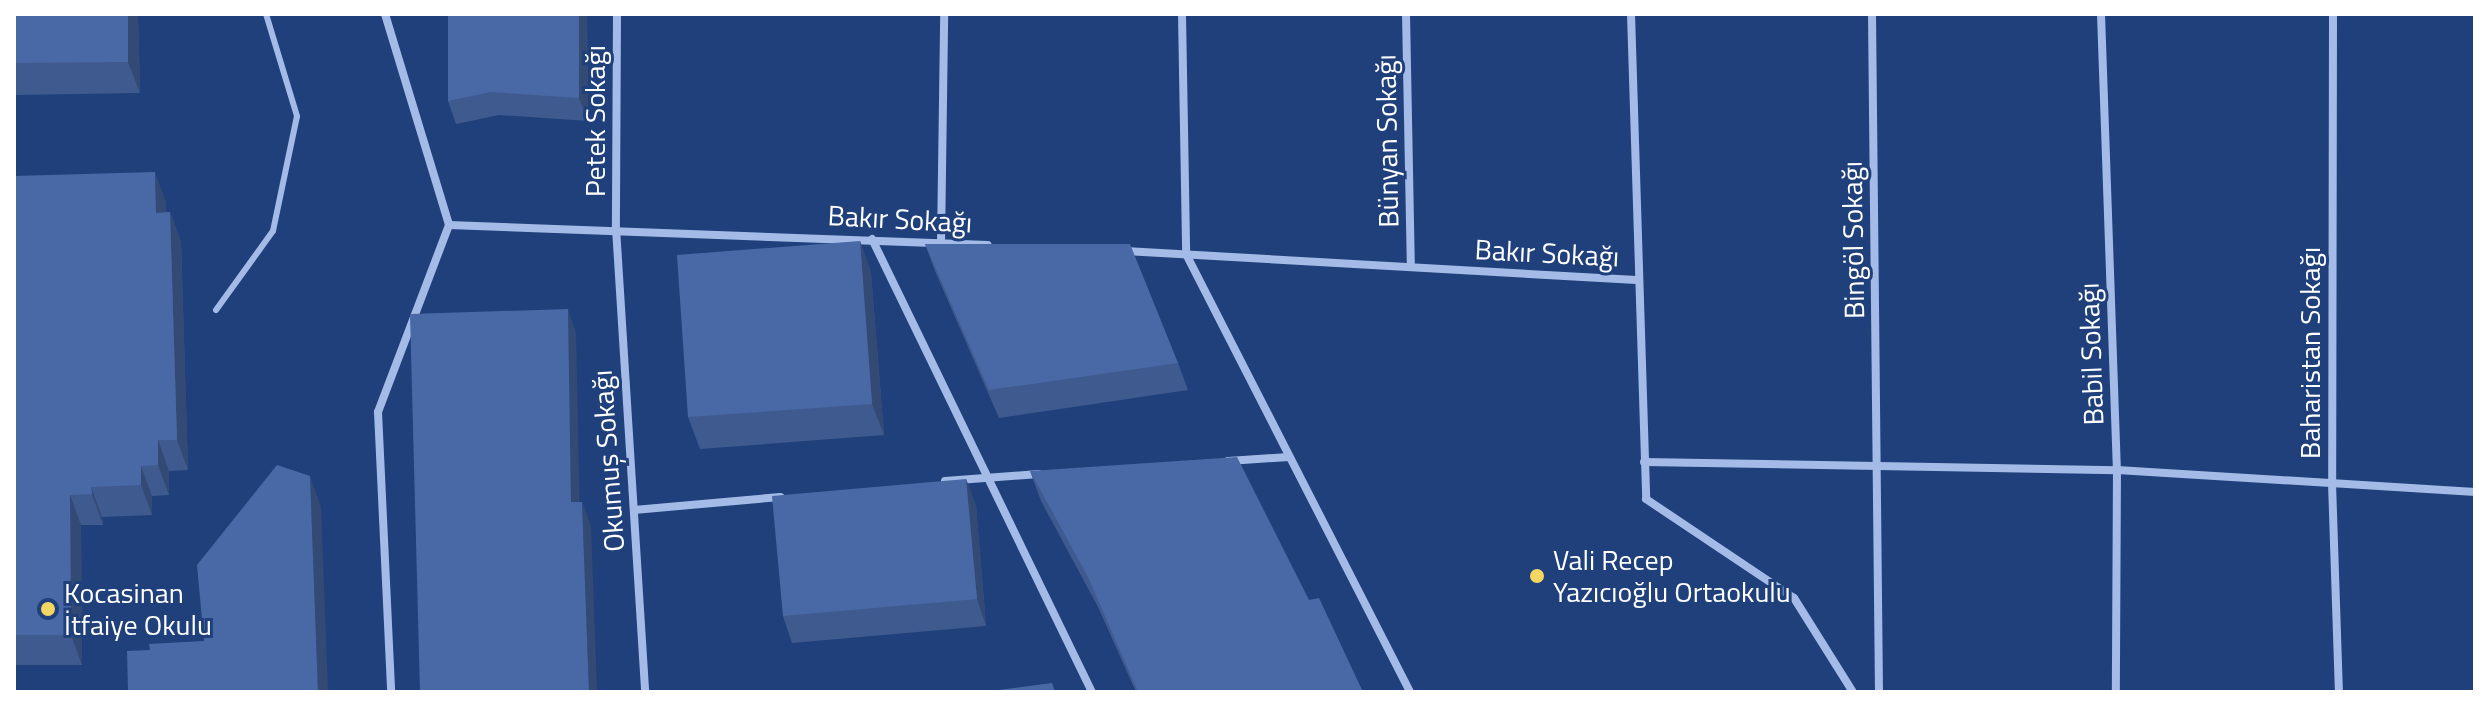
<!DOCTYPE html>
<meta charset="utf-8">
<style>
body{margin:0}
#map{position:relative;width:2489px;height:706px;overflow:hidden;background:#20407c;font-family:"Titillium Web",sans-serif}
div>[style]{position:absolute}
.lane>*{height:6px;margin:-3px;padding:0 3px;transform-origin:3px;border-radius:3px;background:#a3bbe6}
.street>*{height:8px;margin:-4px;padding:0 4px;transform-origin:4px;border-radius:4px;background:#a3bbe6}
.wall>*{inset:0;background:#3f5a8f}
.shaded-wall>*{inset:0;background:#334a74}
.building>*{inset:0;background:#4969a6}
.dots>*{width:22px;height:22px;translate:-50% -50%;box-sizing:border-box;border:4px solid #20407c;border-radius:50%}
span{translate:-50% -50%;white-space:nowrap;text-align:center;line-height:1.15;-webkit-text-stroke:6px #20407c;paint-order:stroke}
.street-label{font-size:28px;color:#fff}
.poi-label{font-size:28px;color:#fff}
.left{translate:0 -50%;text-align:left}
.frame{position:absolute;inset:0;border:16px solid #fff;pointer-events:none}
</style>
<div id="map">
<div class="lane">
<div style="left:216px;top:310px;width:97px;rotate:-54.2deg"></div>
<div style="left:273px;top:231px;width:117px;rotate:-78.2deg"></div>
<div style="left:297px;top:116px;width:107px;rotate:-106.9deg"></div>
</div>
<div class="street">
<div style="left:385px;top:14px;width:220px;rotate:73.1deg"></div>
<div style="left:449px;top:225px;width:200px;rotate:110.8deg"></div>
<div style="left:378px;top:412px;width:280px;rotate:87.3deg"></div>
<div style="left:617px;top:14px;width:214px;rotate:90.3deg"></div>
<div style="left:616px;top:228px;width:465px;rotate:86.4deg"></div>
<div style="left:1182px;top:14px;width:240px;rotate:89deg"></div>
<div style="left:1186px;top:254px;width:492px;rotate:62.9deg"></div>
<div style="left:1406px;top:14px;width:253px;rotate:88.9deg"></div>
<div style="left:1631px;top:14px;width:485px;rotate:88.2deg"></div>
<div style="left:1646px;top:499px;width:178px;rotate:33.8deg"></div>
<div style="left:1794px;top:598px;width:111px;rotate:57.9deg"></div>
<div style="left:1872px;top:14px;width:678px;rotate:89.41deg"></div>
<div style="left:2101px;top:14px;width:456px;rotate:88deg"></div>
<div style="left:2117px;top:470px;width:222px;rotate:90.3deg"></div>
<div style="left:2333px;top:14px;width:469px;rotate:90.1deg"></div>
<div style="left:2332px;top:483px;width:209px;rotate:88.1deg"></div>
<div style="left:449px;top:225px;width:539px;rotate:2.13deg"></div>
<div style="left:872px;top:239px;width:504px;rotate:64.1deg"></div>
<div style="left:941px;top:243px;width:229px;rotate:-89.2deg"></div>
<div style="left:1125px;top:251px;width:512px;rotate:3.25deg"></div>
<div style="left:1228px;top:461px;width:61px;rotate:-3.8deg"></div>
<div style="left:1644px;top:462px;width:473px;rotate:1deg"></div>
<div style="left:2117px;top:470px;width:359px;rotate:3.5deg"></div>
<div style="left:945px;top:481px;width:94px;rotate:-4.3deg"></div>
<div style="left:634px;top:510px;width:147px;rotate:-5.1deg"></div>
</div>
<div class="wall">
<div style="clip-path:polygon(14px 14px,138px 14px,140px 93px,14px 95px)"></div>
<div style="clip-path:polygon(587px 14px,588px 121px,499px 115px,456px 124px,448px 101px)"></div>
<div style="clip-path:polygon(14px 176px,166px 202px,166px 212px,170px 212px,181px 242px,188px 470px,169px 471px,169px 495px,152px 496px,152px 515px,102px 517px,103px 525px,81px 525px,82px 665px,14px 665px)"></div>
<div style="clip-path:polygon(860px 241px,871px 273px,884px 435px,700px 449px,688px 417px)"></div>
<div style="clip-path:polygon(925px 244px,1178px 363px,1188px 390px,999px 418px,935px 271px)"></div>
<div style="clip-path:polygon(1030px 471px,1309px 600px,1363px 692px,1136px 692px,1098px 607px,1041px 501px)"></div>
<div style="clip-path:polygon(966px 479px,976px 506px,986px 626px,792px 643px,783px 616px)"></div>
</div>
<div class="shaded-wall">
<div style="clip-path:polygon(128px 14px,138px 14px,140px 93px,128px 62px)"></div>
<div style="clip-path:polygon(579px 14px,587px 14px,588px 121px,579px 98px)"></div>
<div style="clip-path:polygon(155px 172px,166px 202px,167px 243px,156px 213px)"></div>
<div style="clip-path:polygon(170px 212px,181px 242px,188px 470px,177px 440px)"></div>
<div style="clip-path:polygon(860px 241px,871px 273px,884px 435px,872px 404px)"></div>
<div style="clip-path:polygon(568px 309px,576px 333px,580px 526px,571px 502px)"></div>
<div style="clip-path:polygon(158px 440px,169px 471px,169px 495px,158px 465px)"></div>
<div style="clip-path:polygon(141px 466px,152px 496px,152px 515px,141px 485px)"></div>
<div style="clip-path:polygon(310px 476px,321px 507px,328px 692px,318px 692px)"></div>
<div style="clip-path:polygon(966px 479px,976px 506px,986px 626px,977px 599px)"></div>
<div style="clip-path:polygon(91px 487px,102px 517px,103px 525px,92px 494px)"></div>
<div style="clip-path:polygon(70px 495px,81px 525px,82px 665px,71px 635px)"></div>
<div style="clip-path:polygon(582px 502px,591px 525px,597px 692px,589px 692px)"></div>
</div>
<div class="building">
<div style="clip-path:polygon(14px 14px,128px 14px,128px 62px,14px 63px)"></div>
<div style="clip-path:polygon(448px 14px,579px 14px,579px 98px,491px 92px,448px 101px)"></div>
<div style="clip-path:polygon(155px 172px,156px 213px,170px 212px,177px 440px,158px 440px,158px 465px,141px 466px,141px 485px,91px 487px,92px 494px,70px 495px,71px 635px,14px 635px,14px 176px)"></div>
<div style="clip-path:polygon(860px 241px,872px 404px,688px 417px,677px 255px)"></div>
<div style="clip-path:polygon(925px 244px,1130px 244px,1178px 363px,989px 390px)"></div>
<div style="clip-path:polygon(568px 309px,571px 502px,582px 502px,589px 692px,420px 692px,410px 314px)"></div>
<div style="clip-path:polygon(1237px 457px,1309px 600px,1319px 598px,1363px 692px,1138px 692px,1088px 577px,1030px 471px)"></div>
<div style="clip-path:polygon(277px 465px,310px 476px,318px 692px,128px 692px,127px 651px,150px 650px,149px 644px,204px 641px,197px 565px)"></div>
<div style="clip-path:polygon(966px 479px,977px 599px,783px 616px,772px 496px)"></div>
<div style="clip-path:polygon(1052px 683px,1055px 692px,983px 692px)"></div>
</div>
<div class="dots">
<div style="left:1537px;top:576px;background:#f4d763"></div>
<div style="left:48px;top:609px;background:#f4d763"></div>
</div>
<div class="street-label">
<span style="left:595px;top:121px;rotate:-90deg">Petek Sokağı</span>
<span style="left:1387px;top:141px;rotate:-91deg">Bünyan Sokağı</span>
<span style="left:900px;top:219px;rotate:3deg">Bakır Sokağı</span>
<span style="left:1853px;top:240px;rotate:-91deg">Bingöl Sokağı</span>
<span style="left:1547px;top:253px;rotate:3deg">Bakır Sokağı</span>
<span style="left:2310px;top:353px;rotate:-90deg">Baharistan Sokağı</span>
<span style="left:2091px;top:354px;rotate:-92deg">Babil Sokağı</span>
<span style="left:608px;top:461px;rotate:-94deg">Okumuş Sokağı</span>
</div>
<div class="poi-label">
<span class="left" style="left:1553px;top:576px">Vali Recep<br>Yazıcıoğlu Ortaokulu</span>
<span class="left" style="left:64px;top:609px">Kocasinan<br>İtfaiye Okulu</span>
</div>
<div class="frame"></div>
</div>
